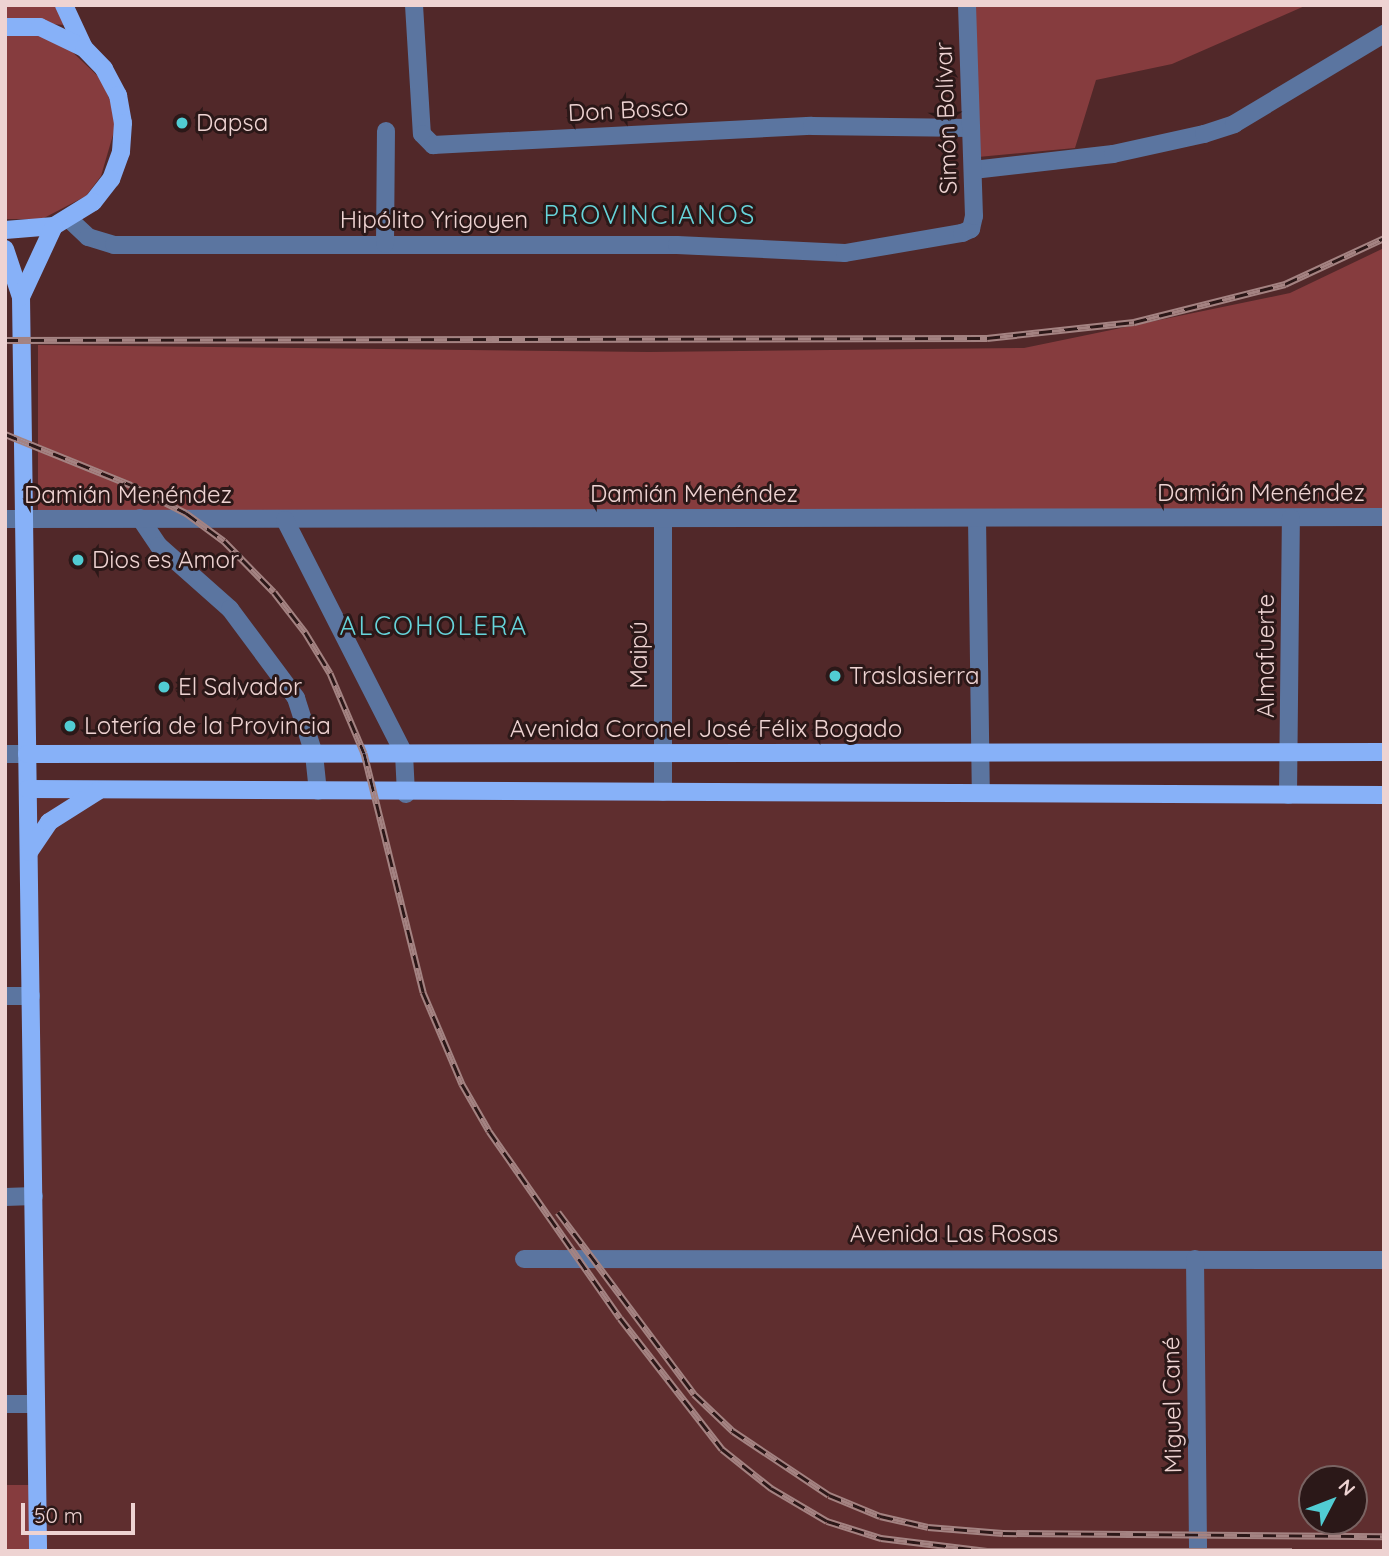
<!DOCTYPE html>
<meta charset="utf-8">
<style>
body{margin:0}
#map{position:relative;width:1389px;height:1556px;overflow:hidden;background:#512829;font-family:Quicksand,sans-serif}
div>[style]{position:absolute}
.built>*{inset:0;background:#5f2e2f}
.green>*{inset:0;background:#863c3e}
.minor>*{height:18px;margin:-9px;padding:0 9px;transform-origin:9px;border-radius:9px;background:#5b75a0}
.major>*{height:18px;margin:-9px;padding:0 9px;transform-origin:9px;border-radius:9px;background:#87b1f8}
.rail>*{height:7px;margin-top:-3.5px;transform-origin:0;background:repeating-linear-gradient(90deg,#2b1818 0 13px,#a48382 0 26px);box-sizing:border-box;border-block:2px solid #a48382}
.dots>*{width:19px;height:19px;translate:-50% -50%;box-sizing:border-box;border:4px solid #2b1818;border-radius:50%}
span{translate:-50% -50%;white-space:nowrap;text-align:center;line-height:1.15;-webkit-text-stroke:6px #2b1818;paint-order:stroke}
.street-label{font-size:24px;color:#eed3d2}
.poi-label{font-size:24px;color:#eed3d2}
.left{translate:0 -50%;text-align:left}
.neighbourhood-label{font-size:26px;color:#67d4da;letter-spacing:2px}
.frame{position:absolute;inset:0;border:7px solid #eed3d2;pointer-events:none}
.north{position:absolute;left:1298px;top:1465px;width:70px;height:70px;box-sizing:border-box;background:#2b1818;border:2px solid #796362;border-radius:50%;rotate:48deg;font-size:19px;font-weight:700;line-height:28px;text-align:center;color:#eed3d2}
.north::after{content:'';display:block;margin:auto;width:24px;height:32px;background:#51ccd3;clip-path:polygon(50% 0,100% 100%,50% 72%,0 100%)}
.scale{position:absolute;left:21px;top:1503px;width:114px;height:32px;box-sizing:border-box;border:4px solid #eed3d2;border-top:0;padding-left:9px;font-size:21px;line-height:24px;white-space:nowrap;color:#eed3d2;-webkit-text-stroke:5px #2b1818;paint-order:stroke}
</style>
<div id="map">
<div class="built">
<div style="clip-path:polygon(evenodd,28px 789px,1384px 795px,1384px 1551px,38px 1551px,28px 789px,1312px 1479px,1354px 1479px,1354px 1521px,1312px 1521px,1312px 1479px)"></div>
</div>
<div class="green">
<div style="clip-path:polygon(5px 5px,55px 5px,65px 25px,5px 21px)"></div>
<div style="clip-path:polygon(972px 5px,1307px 5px,1172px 64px,1096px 80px,1075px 148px,978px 157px)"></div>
<div style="clip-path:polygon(5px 35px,42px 36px,65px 45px,101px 79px,111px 103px,115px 128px,101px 176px,86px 196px,42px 219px,5px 219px)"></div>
<div style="clip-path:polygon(1384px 248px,1384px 511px,38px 513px,38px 345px,649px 352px,1024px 348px,1290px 293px)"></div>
<div style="clip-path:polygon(5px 1485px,38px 1485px,38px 1551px,5px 1551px)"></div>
</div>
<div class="minor">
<div style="left:414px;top:5px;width:129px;rotate:86.5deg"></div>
<div style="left:422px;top:134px;width:16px;rotate:45deg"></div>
<div style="left:433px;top:145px;width:379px;rotate:-2.9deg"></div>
<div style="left:812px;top:126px;width:159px;rotate:0.7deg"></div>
<div style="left:973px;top:170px;width:141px;rotate:-6.5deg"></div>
<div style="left:1113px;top:154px;width:93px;rotate:-12.4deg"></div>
<div style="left:1204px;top:134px;width:32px;rotate:-18deg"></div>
<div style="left:1234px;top:124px;width:175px;rotate:-31deg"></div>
<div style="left:70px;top:220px;width:25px;rotate:43deg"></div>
<div style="left:88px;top:237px;width:27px;rotate:17deg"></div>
<div style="left:114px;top:245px;width:563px"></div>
<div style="left:677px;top:245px;width:168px;rotate:2.7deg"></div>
<div style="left:845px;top:253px;width:119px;rotate:-9.7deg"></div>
<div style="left:962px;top:233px;width:10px;rotate:-24deg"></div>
<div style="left:971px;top:229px;width:13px;rotate:-77deg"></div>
<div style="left:974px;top:216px;width:211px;rotate:-91.9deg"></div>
<div style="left:385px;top:244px;width:113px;rotate:-89.5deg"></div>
<div style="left:140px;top:518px;width:34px;rotate:56deg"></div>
<div style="left:159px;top:546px;width:95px;rotate:41.6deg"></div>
<div style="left:230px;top:609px;width:111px;rotate:53.4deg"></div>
<div style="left:296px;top:698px;width:59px;rotate:72.2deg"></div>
<div style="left:314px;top:754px;width:37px;rotate:84deg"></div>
<div style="left:663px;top:518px;width:274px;rotate:90deg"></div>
<div style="left:977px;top:518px;width:275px;rotate:89.2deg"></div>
<div style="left:5px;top:519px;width:1379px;rotate:-0.08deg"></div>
<div style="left:285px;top:520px;width:263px;rotate:63deg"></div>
<div style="left:404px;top:754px;width:40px;rotate:87.1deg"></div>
<div style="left:5px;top:754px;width:22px"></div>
<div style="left:1288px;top:795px;width:277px;rotate:-89.4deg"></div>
<div style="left:5px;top:996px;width:26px"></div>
<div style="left:5px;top:1197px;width:29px;rotate:-2deg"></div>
<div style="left:524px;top:1259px;width:860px;rotate:0.07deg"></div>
<div style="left:1195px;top:1259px;width:292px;rotate:89.4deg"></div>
<div style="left:5px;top:1404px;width:31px"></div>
</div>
<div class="major">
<div style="left:64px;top:5px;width:47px;rotate:65.1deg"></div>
<div style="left:5px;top:27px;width:35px"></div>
<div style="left:40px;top:27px;width:49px;rotate:25.5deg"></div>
<div style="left:84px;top:48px;width:29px;rotate:46deg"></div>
<div style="left:104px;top:69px;width:30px;rotate:62deg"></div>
<div style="left:118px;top:95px;width:28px;rotate:80deg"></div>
<div style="left:123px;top:123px;width:29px;rotate:94deg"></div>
<div style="left:121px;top:152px;width:29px;rotate:110deg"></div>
<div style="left:111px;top:179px;width:29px;rotate:128deg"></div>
<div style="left:93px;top:202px;width:46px;rotate:148.4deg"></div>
<div style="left:54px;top:226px;width:49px;rotate:175.3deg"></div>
<div style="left:5px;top:249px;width:51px;rotate:71.6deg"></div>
<div style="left:21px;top:297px;width:1254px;rotate:89.22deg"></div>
<div style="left:21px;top:297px;width:78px;rotate:-65.1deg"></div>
<div style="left:27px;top:754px;width:1357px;rotate:-0.08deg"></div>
<div style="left:28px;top:789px;width:1356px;rotate:0.25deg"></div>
<div style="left:29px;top:852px;width:36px;rotate:-56deg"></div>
<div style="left:49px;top:822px;width:58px;rotate:-32.3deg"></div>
</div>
<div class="rail">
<div style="left:5px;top:340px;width:982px;rotate:-0.12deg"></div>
<div style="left:987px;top:338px;width:148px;rotate:-6.2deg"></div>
<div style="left:1134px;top:322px;width:156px;rotate:-14.1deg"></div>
<div style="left:1285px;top:284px;width:109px;rotate:-24.9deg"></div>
<div style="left:5px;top:434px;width:136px;rotate:22deg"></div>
<div style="left:131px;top:485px;width:62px;rotate:27deg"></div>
<div style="left:186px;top:513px;width:47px;rotate:36.4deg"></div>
<div style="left:224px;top:541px;width:71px;rotate:45.6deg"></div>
<div style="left:274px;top:592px;width:51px;rotate:52.2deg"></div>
<div style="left:305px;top:632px;width:48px;rotate:58.6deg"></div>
<div style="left:330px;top:673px;width:87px;rotate:67deg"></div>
<div style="left:364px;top:753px;width:246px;rotate:76.1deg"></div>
<div style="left:423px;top:992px;width:100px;rotate:67deg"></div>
<div style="left:462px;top:1084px;width:54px;rotate:60.1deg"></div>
<div style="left:489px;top:1131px;width:228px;rotate:55deg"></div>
<div style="left:620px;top:1318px;width:166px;rotate:52.1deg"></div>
<div style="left:722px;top:1449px;width:63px;rotate:38.5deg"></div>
<div style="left:771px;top:1488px;width:65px;rotate:30.5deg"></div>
<div style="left:827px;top:1521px;width:57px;rotate:17.5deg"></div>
<div style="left:881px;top:1538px;width:107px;rotate:7deg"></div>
<div style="left:987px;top:1551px;width:305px"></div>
<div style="left:558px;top:1212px;width:227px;rotate:53.2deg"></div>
<div style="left:694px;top:1394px;width:54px;rotate:43.5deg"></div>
<div style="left:733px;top:1431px;width:115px;rotate:33.7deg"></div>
<div style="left:829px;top:1495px;width:55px;rotate:22.4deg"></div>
<div style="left:880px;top:1516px;width:49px;rotate:12.9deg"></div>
<div style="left:928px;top:1527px;width:75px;rotate:4.6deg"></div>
<div style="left:1003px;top:1533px;width:381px;rotate:0.5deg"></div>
</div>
<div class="dots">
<div style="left:182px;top:123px;background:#51ccd3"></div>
<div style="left:78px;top:560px;background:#51ccd3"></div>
<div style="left:835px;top:676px;background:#51ccd3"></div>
<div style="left:164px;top:687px;background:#51ccd3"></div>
<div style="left:70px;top:726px;background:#51ccd3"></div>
</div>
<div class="street-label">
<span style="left:628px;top:110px;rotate:-3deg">Don Bosco</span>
<span style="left:946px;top:118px;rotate:-92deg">Simón Bolívar</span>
<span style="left:434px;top:220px">Hipólito Yrigoyen</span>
<span style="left:1261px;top:493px">Damián Menéndez</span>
<span style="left:694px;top:494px">Damián Menéndez</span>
<span style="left:128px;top:495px">Damián Menéndez</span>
<span style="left:639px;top:655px;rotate:-90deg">Maipú</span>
<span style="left:1266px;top:656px;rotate:-90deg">Almafuerte</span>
<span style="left:706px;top:729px">Avenida Coronel José Félix Bogado</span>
<span style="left:954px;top:1234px">Avenida Las Rosas</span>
<span style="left:1172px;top:1405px;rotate:-91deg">Miguel Cané</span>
</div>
<div class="poi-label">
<span class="left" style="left:196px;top:123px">Dapsa</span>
<span class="left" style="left:92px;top:560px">Dios es Amor</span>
<span class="left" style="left:849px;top:676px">Traslasierra</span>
<span class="left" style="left:178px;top:687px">El Salvador</span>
<span class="left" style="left:84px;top:726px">Lotería de la Provincia</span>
</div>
<div class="neighbourhood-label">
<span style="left:650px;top:215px">PROVINCIANOS</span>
<span style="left:434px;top:626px">ALCOHOLERA</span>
</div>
<div class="frame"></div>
<div class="north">N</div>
<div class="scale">50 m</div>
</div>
